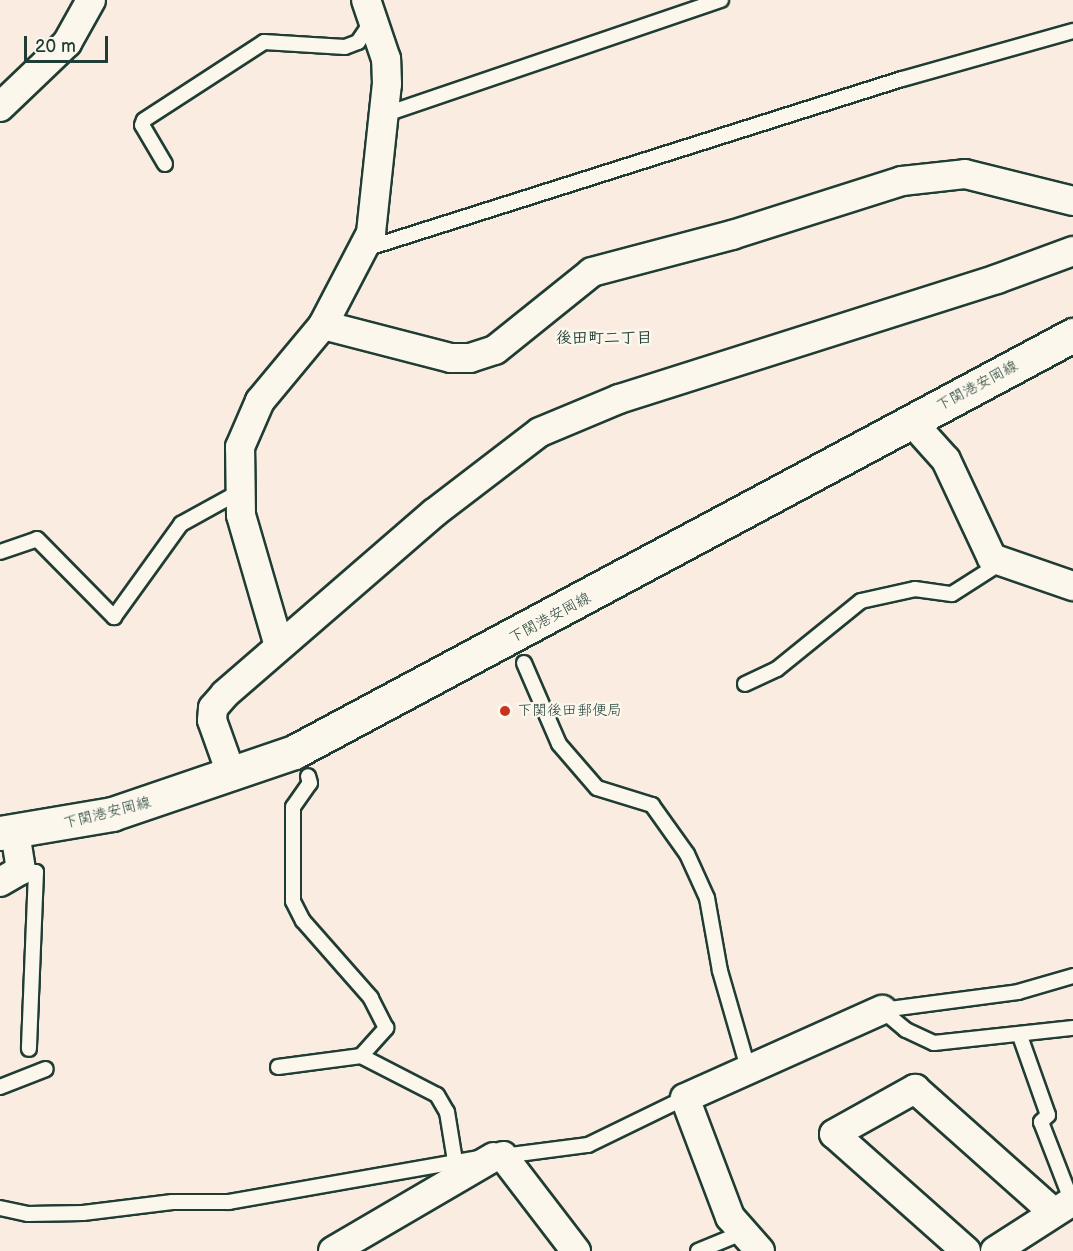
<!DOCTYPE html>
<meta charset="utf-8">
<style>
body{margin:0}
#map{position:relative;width:1073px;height:1251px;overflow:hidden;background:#fbece1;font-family:"Balsamiq Sans","Klee One",sans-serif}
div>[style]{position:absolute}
.roads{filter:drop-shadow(2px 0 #1f3d34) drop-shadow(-2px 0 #1f3d34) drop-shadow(0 2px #1f3d34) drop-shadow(0 -2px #1f3d34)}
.lane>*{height:14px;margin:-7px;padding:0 7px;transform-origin:7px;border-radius:7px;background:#fbf7ec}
.street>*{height:28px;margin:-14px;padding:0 14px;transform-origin:14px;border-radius:14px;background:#fbf7ec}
.secondary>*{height:33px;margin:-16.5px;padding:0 16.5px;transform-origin:16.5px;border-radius:16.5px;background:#fbf7ec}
.dots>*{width:16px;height:16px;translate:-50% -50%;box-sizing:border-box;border:3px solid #fbf7ec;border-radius:50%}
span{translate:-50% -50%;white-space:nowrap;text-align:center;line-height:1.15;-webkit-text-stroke:5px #fbf7ec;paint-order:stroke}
.street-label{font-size:15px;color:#1f3d34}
.poi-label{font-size:15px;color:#1f3d34}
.left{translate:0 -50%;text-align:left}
.neighbourhood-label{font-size:16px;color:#1f3d34;font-weight:700}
.scale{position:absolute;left:24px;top:36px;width:84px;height:27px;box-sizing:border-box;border:3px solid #1f3d34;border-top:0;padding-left:8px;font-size:18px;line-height:21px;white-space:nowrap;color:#1f3d34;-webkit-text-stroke:4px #fbf7ec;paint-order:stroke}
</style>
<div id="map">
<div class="roads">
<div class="lane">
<div style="left:383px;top:115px;width:357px;rotate:-18.8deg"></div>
<div style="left:165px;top:164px;width:45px;rotate:-120.5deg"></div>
<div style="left:142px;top:125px;width:5px;rotate:-68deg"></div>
<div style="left:144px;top:120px;width:143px;rotate:-33deg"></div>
<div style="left:264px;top:42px;width:81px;rotate:3.5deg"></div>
<div style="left:345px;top:47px;width:14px;rotate:-21deg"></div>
<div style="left:358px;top:42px;width:27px;rotate:-56deg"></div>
<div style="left:365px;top:249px;width:563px;rotate:-17.57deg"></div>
<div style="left:902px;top:79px;width:178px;rotate:-15.7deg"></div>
<div style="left:0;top:552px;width:39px;rotate:-19deg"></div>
<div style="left:37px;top:539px;width:110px;rotate:45.4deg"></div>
<div style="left:114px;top:617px;width:115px;rotate:-54.2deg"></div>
<div style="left:181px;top:524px;width:66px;rotate:-28.9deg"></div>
<div style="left:524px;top:663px;width:88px;rotate:66.6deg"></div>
<div style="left:559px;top:744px;width:58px;rotate:49.2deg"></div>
<div style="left:597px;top:788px;width:58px;rotate:17.2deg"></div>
<div style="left:652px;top:805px;width:60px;rotate:54.5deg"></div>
<div style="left:687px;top:854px;width:48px;rotate:65.6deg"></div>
<div style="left:707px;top:898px;width:74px;rotate:79.9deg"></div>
<div style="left:720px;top:971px;width:101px;rotate:73.9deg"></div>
<div style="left:745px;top:684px;width:35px;rotate:-25deg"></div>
<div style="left:777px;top:669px;width:108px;rotate:-39deg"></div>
<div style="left:861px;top:601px;width:55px;rotate:-12.5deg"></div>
<div style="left:915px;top:589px;width:37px;rotate:8deg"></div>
<div style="left:952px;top:594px;width:56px;rotate:-32.6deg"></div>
<div style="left:21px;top:870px;width:15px;rotate:8deg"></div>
<div style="left:36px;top:872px;width:177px;rotate:92.3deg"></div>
<div style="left:882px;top:1010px;width:31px;rotate:40deg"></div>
<div style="left:906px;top:1030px;width:31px;rotate:25deg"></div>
<div style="left:934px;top:1043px;width:140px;rotate:-6.2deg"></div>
<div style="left:882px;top:1010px;width:137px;rotate:-7.5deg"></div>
<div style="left:1018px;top:992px;width:57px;rotate:-16.2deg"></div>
<div style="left:1020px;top:1036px;width:84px;rotate:70.5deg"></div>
<div style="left:1048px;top:1115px;width:10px;rotate:135deg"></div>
<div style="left:1041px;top:1122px;width:86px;rotate:68.8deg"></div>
<div style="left:361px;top:1056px;width:85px;rotate:27.2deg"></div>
<div style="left:437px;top:1095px;width:20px;rotate:60deg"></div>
<div style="left:447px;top:1112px;width:50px;rotate:80.7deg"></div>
<div style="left:278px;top:1067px;width:84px;rotate:-7.5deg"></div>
<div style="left:361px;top:1056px;width:38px;rotate:-48deg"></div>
<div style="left:386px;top:1028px;width:34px;rotate:-117deg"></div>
<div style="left:371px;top:998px;width:103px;rotate:-131.4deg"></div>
<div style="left:303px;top:921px;width:22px;rotate:-117deg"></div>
<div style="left:293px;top:901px;width:94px;rotate:-90deg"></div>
<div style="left:293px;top:807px;width:29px;rotate:-55deg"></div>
<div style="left:310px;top:783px;width:7px;rotate:-106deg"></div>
<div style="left:0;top:1087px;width:49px;rotate:-21.4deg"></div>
<div style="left:503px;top:1156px;width:86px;rotate:-7.4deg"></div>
<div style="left:588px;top:1145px;width:108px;rotate:-25.9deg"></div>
<div style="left:0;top:1208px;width:29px;rotate:12deg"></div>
<div style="left:28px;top:1214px;width:55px;rotate:-1deg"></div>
<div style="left:83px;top:1213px;width:90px;rotate:-7deg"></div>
<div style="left:172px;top:1202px;width:57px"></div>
<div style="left:229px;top:1202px;width:253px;rotate:-10deg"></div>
<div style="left:698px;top:1251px;width:50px;rotate:-22.4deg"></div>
</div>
<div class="street">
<div style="left:0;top:107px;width:93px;rotate:-43.7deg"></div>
<div style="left:67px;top:43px;width:49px;rotate:-60.8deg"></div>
<div style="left:323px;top:325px;width:132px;rotate:14.5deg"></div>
<div style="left:451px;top:358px;width:19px"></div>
<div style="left:470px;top:358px;width:26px;rotate:-18deg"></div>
<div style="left:495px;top:350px;width:124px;rotate:-38.8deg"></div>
<div style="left:592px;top:272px;width:145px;rotate:-14.8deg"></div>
<div style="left:732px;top:235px;width:178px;rotate:-17.6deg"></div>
<div style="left:902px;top:181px;width:63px;rotate:-6.3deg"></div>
<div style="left:965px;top:174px;width:111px;rotate:14deg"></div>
<div style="left:911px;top:421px;width:52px;rotate:48.1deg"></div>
<div style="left:946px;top:460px;width:108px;rotate:64.9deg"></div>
<div style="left:992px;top:558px;width:86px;rotate:19.1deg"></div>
<div style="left:279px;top:646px;width:136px;rotate:-106.2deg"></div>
<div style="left:241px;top:515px;width:68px;rotate:-90.8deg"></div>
<div style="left:240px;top:447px;width:50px;rotate:-66.5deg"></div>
<div style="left:260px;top:401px;width:99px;rotate:-50.3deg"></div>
<div style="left:323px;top:325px;width:104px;rotate:-62.4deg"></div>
<div style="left:371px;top:233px;width:150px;rotate:-83.9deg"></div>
<div style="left:387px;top:84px;width:25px;rotate:-92deg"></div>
<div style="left:386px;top:59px;width:62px;rotate:-108.7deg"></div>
<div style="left:232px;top:776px;width:59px;rotate:-109.7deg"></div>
<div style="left:212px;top:720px;width:12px;rotate:-85deg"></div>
<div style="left:213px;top:708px;width:18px;rotate:-49deg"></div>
<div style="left:225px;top:694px;width:276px;rotate:-40.9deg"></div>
<div style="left:434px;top:513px;width:133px;rotate:-37.4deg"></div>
<div style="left:540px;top:432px;width:86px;rotate:-22.7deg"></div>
<div style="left:619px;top:399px;width:397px;rotate:-17.6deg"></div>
<div style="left:997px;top:279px;width:81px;rotate:-20.2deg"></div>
<div style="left:0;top:882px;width:24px;rotate:-30deg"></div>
<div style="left:21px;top:870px;width:38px;rotate:-99deg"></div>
<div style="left:503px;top:1156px;width:120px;rotate:52.5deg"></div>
<div style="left:333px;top:1251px;width:186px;rotate:-30.3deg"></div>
<div style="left:760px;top:1251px;width:45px;rotate:-131.4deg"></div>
<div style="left:730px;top:1217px;width:127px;rotate:-110.7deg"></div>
<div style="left:685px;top:1098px;width:216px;rotate:-24.1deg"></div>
<div style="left:966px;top:1251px;width:176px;rotate:-138.4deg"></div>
<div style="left:834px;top:1134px;width:93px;rotate:-29.1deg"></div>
<div style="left:915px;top:1089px;width:185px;rotate:41.7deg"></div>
<div style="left:995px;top:1251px;width:93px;rotate:-32.7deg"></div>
</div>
<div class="secondary">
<div style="left:0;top:833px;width:114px;rotate:-9.6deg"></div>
<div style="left:112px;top:814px;width:192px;rotate:-18.8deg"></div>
<div style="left:294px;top:752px;width:884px;rotate:-28.16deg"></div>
</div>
</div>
<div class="dots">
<div style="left:505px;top:711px;background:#c8321e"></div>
</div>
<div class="street-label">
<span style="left:977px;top:386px;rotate:-28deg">下関港安岡線</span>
<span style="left:550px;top:618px;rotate:-28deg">下関港安岡線</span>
<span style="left:107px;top:813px;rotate:-14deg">下関港安岡線</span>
</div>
<div class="poi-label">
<span class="left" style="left:517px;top:711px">下関後田郵便局</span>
</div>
<div class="neighbourhood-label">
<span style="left:604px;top:339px">後田町二丁目</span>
</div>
<div class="scale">20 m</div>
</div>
